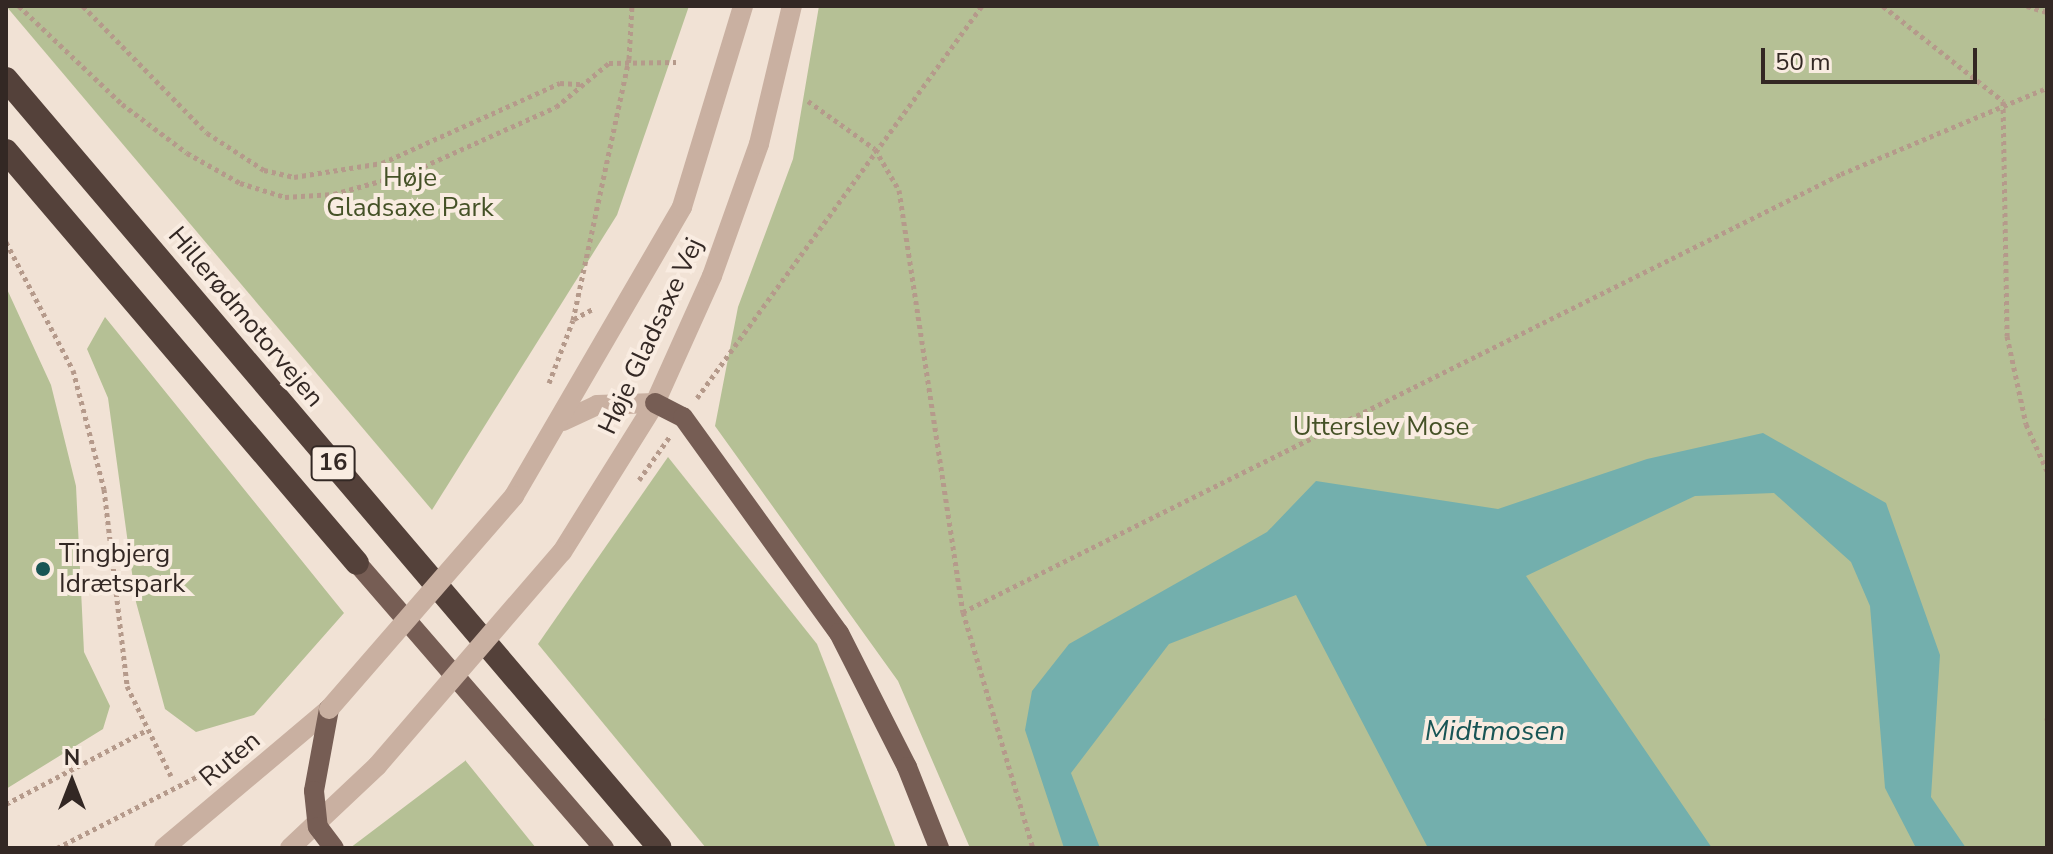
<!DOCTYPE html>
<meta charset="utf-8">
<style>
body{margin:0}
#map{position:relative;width:2053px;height:854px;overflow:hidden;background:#f1e2d5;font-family:"Nunito Sans",sans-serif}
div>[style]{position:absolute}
.green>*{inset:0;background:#b5c095}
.water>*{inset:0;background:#73afad}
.path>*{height:5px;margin-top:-2.5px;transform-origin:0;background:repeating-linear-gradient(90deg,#b59a8b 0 4px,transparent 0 8px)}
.tertiary>*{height:20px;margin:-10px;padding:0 10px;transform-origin:10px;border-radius:10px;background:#c9b0a1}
.primary>*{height:20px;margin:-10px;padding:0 10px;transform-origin:10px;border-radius:10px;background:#765d54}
.motorway>*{height:24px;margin:-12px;padding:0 12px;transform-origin:12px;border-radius:12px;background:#54413a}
.tertiary-bridge>*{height:20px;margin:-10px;padding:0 10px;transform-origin:10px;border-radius:10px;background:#c9b0a1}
.dots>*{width:22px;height:22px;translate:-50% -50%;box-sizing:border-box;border:4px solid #f9ece1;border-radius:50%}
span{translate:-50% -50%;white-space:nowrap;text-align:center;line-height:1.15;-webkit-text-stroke:8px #f9ece1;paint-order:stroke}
.shield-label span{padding:2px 6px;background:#f9ece1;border:2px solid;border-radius:6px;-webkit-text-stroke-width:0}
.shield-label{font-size:24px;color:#332824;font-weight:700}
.park-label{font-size:26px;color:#455227}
.street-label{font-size:26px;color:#332824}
.poi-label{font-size:26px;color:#332824}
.left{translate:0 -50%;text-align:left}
.water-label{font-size:28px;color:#185555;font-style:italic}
.frame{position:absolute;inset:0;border:8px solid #332824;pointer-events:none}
.north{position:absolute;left:32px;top:742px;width:80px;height:80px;-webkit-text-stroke:6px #f9ece1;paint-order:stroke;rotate:0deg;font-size:22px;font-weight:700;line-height:32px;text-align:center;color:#332824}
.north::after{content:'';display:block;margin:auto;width:28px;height:36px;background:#332824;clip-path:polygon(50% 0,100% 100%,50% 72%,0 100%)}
.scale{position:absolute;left:1761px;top:48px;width:216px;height:36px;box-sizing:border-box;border:4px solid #332824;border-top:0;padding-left:10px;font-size:24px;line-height:28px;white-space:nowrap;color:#332824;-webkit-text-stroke:6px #f9ece1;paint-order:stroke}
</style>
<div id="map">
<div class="green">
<div style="clip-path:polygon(6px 6px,689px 6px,617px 215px,432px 510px)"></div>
<div style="clip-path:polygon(819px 6px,2047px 6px,2047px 848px,970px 848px,898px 681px,715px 426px,738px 307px,793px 159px)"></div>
<div style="clip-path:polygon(6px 287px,51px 385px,76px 486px,84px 652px,110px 706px,103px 729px,6px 789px)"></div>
<div style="clip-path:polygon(105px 317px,344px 613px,254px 715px,196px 732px,165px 709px,136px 602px,108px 398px,87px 349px)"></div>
<div style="clip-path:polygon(668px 457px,817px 644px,896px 848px,706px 848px,538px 644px)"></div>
<div style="clip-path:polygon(465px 760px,536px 848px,350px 848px,465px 761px)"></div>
</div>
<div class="water">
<div style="clip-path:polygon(1763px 433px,1886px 503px,1940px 655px,1931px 797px,1966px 848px,1916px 848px,1885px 788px,1870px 606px,1851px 562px,1774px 493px,1695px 496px,1526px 576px,1712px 848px,1428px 848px,1296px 595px,1169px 644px,1071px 773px,1100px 848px,1064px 848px,1025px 730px,1032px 691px,1069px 644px,1267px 532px,1316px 481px,1498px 509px,1647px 459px)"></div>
</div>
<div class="path">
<div style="left:19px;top:6px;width:142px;rotate:43.6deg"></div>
<div style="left:122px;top:104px;width:81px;rotate:37deg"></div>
<div style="left:187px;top:153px;width:61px;rotate:29.5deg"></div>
<div style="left:240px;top:183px;width:47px;rotate:17.3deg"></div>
<div style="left:285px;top:197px;width:49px;rotate:-3.5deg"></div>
<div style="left:334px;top:194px;width:78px;rotate:-15.6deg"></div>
<div style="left:409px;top:173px;width:161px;rotate:-24.2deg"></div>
<div style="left:556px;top:107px;width:69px;rotate:-39.7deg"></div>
<div style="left:609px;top:63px;width:67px;rotate:-0.9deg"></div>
<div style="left:83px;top:6px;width:177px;rotate:45.7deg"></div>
<div style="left:207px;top:133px;width:68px;rotate:33deg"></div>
<div style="left:264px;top:170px;width:31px;rotate:13deg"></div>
<div style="left:294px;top:177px;width:89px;rotate:-9deg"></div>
<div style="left:382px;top:163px;width:195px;rotate:-24.2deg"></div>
<div style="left:560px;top:83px;width:22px;rotate:3deg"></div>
<div style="left:1883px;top:6px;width:153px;rotate:38.4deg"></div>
<div style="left:2003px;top:101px;width:235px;rotate:89deg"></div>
<div style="left:2007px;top:336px;width:90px;rotate:77.8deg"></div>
<div style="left:2026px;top:424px;width:51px;rotate:65.9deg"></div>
<div style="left:2027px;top:6px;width:21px;rotate:17deg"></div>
<div style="left:808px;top:101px;width:82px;rotate:35.6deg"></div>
<div style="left:875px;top:149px;width:48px;rotate:59.7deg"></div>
<div style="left:899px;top:190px;width:427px;rotate:81.4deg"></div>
<div style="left:963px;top:612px;width:246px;rotate:73.5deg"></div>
<div style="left:6px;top:242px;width:144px;rotate:62.4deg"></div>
<div style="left:73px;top:370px;width:123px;rotate:75.4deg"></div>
<div style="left:104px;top:489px;width:198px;rotate:83.3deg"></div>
<div style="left:127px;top:686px;width:100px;rotate:63.9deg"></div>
<div style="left:574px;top:319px;width:21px;rotate:-28deg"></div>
<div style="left:549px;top:383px;width:67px;rotate:-69.1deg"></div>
<div style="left:573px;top:320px;width:267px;rotate:-77.9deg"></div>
<div style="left:629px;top:59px;width:53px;rotate:-86.8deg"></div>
<div style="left:697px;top:398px;width:485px;rotate:-54deg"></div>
<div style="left:639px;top:480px;width:54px;rotate:-54.8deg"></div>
<div style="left:963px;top:612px;width:981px;rotate:-26.51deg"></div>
<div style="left:1841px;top:174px;width:223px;rotate:-22.7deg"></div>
<div style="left:2047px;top:720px;width:2px;rotate:-90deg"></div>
<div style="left:6px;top:804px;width:157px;rotate:-27.7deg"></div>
<div style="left:57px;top:848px;width:185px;rotate:-27deg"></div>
</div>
<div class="tertiary">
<div style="left:563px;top:421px;width:38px;rotate:-25deg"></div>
<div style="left:597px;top:405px;width:58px;rotate:-2deg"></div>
<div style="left:514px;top:496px;width:334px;rotate:-59.8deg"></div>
<div style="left:682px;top:207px;width:210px;rotate:-73.1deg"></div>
<div style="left:562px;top:552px;width:176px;rotate:-58deg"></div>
<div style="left:655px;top:403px;width:139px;rotate:-65.8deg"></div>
<div style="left:712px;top:276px;width:140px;rotate:-70.4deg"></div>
<div style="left:759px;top:144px;width:142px;rotate:-76.6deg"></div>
<div style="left:164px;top:848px;width:216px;rotate:-40.1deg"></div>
<div style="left:290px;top:848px;width:120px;rotate:-43.3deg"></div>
</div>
<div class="primary">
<div style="left:655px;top:403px;width:31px;rotate:27deg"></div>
<div style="left:683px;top:417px;width:266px;rotate:54.2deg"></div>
<div style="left:839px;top:633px;width:150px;rotate:63.1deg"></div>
<div style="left:907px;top:767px;width:87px;rotate:68.4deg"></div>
<div style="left:357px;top:563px;width:377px;rotate:49.1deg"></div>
<div style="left:329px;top:709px;width:83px;rotate:100.4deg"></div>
<div style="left:314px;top:791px;width:36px;rotate:84deg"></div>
<div style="left:318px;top:827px;width:26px;rotate:53deg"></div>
</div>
<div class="motorway">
<div style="left:6px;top:79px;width:1009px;rotate:49.62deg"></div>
<div style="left:6px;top:151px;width:541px;rotate:49.57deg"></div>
</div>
<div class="tertiary-bridge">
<div style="left:329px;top:709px;width:282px;rotate:-49deg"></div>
<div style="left:377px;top:766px;width:283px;rotate:-49.2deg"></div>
</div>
<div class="dots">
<div style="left:43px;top:569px;background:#185555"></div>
</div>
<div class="shield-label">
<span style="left:333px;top:463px">16</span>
</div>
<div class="park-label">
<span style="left:410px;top:193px">Høje<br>Gladsaxe Park</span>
<span style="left:1381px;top:427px">Utterslev Mose</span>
</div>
<div class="street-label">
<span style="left:246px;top:317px;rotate:50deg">Hillerødmotorvejen</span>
<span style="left:651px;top:336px;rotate:-65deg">Høje Gladsaxe Vej</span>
<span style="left:230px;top:759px;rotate:-40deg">Ruten</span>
</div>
<div class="poi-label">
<span class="left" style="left:59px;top:569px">Tingbjerg<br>Idrætspark</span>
</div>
<div class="water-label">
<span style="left:1495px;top:731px">Midtmosen</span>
</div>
<div class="frame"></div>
<div class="north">N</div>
<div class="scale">50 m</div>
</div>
